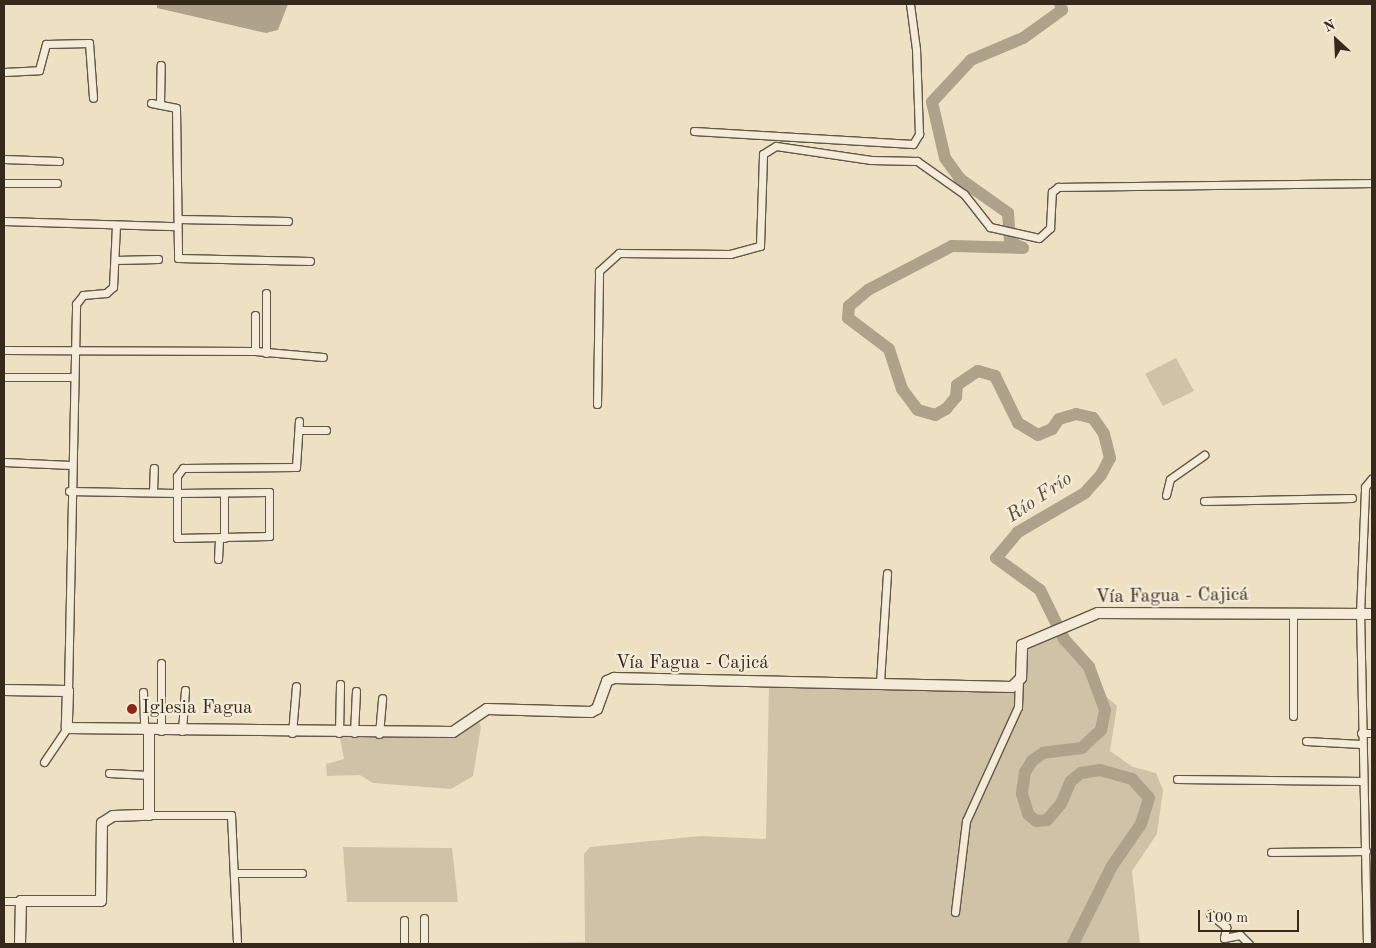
<!DOCTYPE html>
<meta charset="utf-8">
<style>
body{margin:0}
#map{position:relative;width:1376px;height:948px;overflow:hidden;background:#eee1c3;font-family:"Old Standard TT",serif}
div>[style]{position:absolute}
.green>*{inset:0;background:#cfc2a7}
.water>*{inset:0;background:#afa28a}
.river>*{height:12px;margin:-6px;padding:0 6px;transform-origin:6px;border-radius:6px;background:#afa28a}
.roads{filter:drop-shadow(1px 0 #635746) drop-shadow(-1px 0 #635746) drop-shadow(0 1px #635746) drop-shadow(0 -1px #635746)}
.street>*{height:7px;margin:-3.5px;padding:0 3.5px;transform-origin:3.5px;border-radius:3.5px;background:#f4ecd8}
.secondary>*{height:10px;margin:-5px;padding:0 5px;transform-origin:5px;border-radius:5px;background:#f4ecd8}
.dots>*{width:14px;height:14px;translate:-50% -50%;box-sizing:border-box;border:2px solid #f4ecd8;border-radius:50%}
span{translate:-50% -50%;white-space:nowrap;text-align:center;line-height:1.15;-webkit-text-stroke:4.5px #f4ecd8;paint-order:stroke}
.street-label{font-size:19px;color:#35291c}
.poi-label{font-size:19px;color:#35291c}
.left{translate:0 -50%;text-align:left}
.water-label{font-size:20px;color:#5a4d3d;font-style:italic}
.frame{position:absolute;inset:0;border:5px solid #35291c;pointer-events:none}
.north{position:absolute;left:1311px;top:15px;width:50px;height:50px;-webkit-text-stroke:4px #f4ecd8;paint-order:stroke;rotate:335deg;font-size:14px;font-weight:700;line-height:20px;text-align:center;color:#35291c}
.north::after{content:'';display:block;margin:auto;width:18px;height:22px;background:#35291c;clip-path:polygon(50% 0,100% 100%,50% 72%,0 100%)}
.scale{position:absolute;left:1198px;top:910px;width:101px;height:22px;box-sizing:border-box;border:2px solid #35291c;border-top:0;padding-left:6px;font-size:15px;line-height:18px;white-space:nowrap;color:#35291c;-webkit-text-stroke:4px #f4ecd8;paint-order:stroke}
</style>
<div id="map">
<div class="green">
<div style="clip-path:polygon(1176px 358px,1194px 391px,1163px 406px,1145px 374px)"></div>
<div style="clip-path:polygon(1062px 632px,1089px 667px,1097px 688px,1117px 706px,1110px 751px,1133px 767px,1156px 773px,1163px 790px,1157px 834px,1132px 871px,1140px 944px,460px 944px,585px 942px,584px 854px,590px 847px,701px 836px,766px 839px,769px 680px,1019px 684px,1020px 650px)"></div>
<div style="clip-path:polygon(476px 713px,481px 727px,473px 776px,451px 789px,373px 783px,360px 775px,327px 776px,326px 764px,344px 759px,339px 733px,453px 732px)"></div>
<div style="clip-path:polygon(343px 847px,452px 848px,458px 902px,347px 902px)"></div>
</div>
<div class="water">
<div style="clip-path:polygon(157px 4px,288px 4px,278px 30px,266px 33px,157px 8px)"></div>
</div>
<div class="river">
<div style="left:1060px;top:4px;width:6px;rotate:72deg"></div>
<div style="left:1062px;top:10px;width:48px;rotate:144.3deg"></div>
<div style="left:1023px;top:38px;width:56px;rotate:157.1deg"></div>
<div style="left:971px;top:60px;width:57px;rotate:132.9deg"></div>
<div style="left:932px;top:102px;width:57px;rotate:76.9deg"></div>
<div style="left:945px;top:158px;width:26px;rotate:54deg"></div>
<div style="left:960px;top:179px;width:59px;rotate:35.3deg"></div>
<div style="left:1008px;top:213px;width:29px;rotate:86deg"></div>
<div style="left:1010px;top:242px;width:14px;rotate:25deg"></div>
<div style="left:1023px;top:248px;width:71px;rotate:-178.4deg"></div>
<div style="left:952px;top:246px;width:95px;rotate:152.4deg"></div>
<div style="left:868px;top:290px;width:25px;rotate:140deg"></div>
<div style="left:849px;top:306px;width:12px;rotate:95deg"></div>
<div style="left:848px;top:318px;width:51px;rotate:37.1deg"></div>
<div style="left:889px;top:349px;width:42px;rotate:72deg"></div>
<div style="left:902px;top:389px;width:26px;rotate:53deg"></div>
<div style="left:918px;top:410px;width:18px;rotate:16deg"></div>
<div style="left:935px;top:415px;width:13px;rotate:-29deg"></div>
<div style="left:946px;top:409px;width:16px;rotate:-50deg"></div>
<div style="left:956px;top:397px;width:12px;rotate:-85deg"></div>
<div style="left:957px;top:385px;width:25px;rotate:-34deg"></div>
<div style="left:978px;top:371px;width:18px;rotate:16deg"></div>
<div style="left:995px;top:376px;width:52px;rotate:63.9deg"></div>
<div style="left:1018px;top:423px;width:23px;rotate:31deg"></div>
<div style="left:1038px;top:435px;width:15px;rotate:-23deg"></div>
<div style="left:1052px;top:429px;width:12px;rotate:-55deg"></div>
<div style="left:1059px;top:419px;width:18px;rotate:-16deg"></div>
<div style="left:1076px;top:414px;width:17px;rotate:13deg"></div>
<div style="left:1093px;top:418px;width:19px;rotate:55deg"></div>
<div style="left:1104px;top:434px;width:25px;rotate:76deg"></div>
<div style="left:1110px;top:458px;width:19px;rotate:118deg"></div>
<div style="left:1101px;top:475px;width:24px;rotate:132deg"></div>
<div style="left:1085px;top:493px;width:78px;rotate:149.8deg"></div>
<div style="left:1018px;top:532px;width:34px;rotate:130deg"></div>
<div style="left:996px;top:558px;width:54px;rotate:36deg"></div>
<div style="left:1040px;top:590px;width:55px;rotate:63.9deg"></div>
<div style="left:1064px;top:639px;width:38px;rotate:48deg"></div>
<div style="left:1089px;top:667px;width:46px;rotate:69.6deg"></div>
<div style="left:1105px;top:710px;width:20px;rotate:101deg"></div>
<div style="left:1101px;top:730px;width:26px;rotate:137deg"></div>
<div style="left:1082px;top:748px;width:39px;rotate:173deg"></div>
<div style="left:1043px;top:753px;width:14px;rotate:144deg"></div>
<div style="left:1032px;top:761px;width:13px;rotate:122deg"></div>
<div style="left:1025px;top:772px;width:22px;rotate:98deg"></div>
<div style="left:1022px;top:794px;width:21px;rotate:73deg"></div>
<div style="left:1028px;top:814px;width:11px;rotate:41deg"></div>
<div style="left:1036px;top:821px;width:11px;rotate:-5deg"></div>
<div style="left:1047px;top:820px;width:21px;rotate:-49deg"></div>
<div style="left:1061px;top:804px;width:25px;rotate:-67deg"></div>
<div style="left:1071px;top:781px;width:13px;rotate:-39deg"></div>
<div style="left:1081px;top:773px;width:19px;rotate:-9deg"></div>
<div style="left:1100px;top:770px;width:33px;rotate:16deg"></div>
<div style="left:1132px;top:779px;width:25px;rotate:48deg"></div>
<div style="left:1149px;top:798px;width:27px;rotate:107deg"></div>
<div style="left:1141px;top:824px;width:51px;rotate:124.6deg"></div>
<div style="left:1112px;top:866px;width:87px;rotate:116.6deg"></div>
</div>
<div class="roads">
<div class="street">
<div style="left:4px;top:72px;width:35px;rotate:-3deg"></div>
<div style="left:39px;top:70px;width:27px;rotate:-75deg"></div>
<div style="left:46px;top:44px;width:43px;rotate:-1.3deg"></div>
<div style="left:89px;top:43px;width:55px;rotate:85.8deg"></div>
<div style="left:151px;top:103px;width:25px;rotate:11deg"></div>
<div style="left:176px;top:108px;width:150px;rotate:89.2deg"></div>
<div style="left:178px;top:258px;width:132px;rotate:1.3deg"></div>
<div style="left:160px;top:104px;width:39px;rotate:-89deg"></div>
<div style="left:694px;top:131px;width:219px;rotate:3.4deg"></div>
<div style="left:913px;top:144px;width:12px;rotate:-59deg"></div>
<div style="left:919px;top:134px;width:85px;rotate:-92deg"></div>
<div style="left:916px;top:49px;width:45px;rotate:-97.6deg"></div>
<div style="left:4px;top:159px;width:55px;rotate:2.1deg"></div>
<div style="left:4px;top:183px;width:53px"></div>
<div style="left:178px;top:219px;width:110px;rotate:1deg"></div>
<div style="left:4px;top:221px;width:173px;rotate:1.7deg"></div>
<div style="left:115px;top:260px;width:43px;rotate:-1.3deg"></div>
<div style="left:255px;top:315px;width:36px;rotate:90deg"></div>
<div style="left:4px;top:350px;width:251px;rotate:0.2deg"></div>
<div style="left:255px;top:351px;width:68px;rotate:5deg"></div>
<div style="left:266px;top:353px;width:60px;rotate:-90deg"></div>
<div style="left:4px;top:377px;width:70px"></div>
<div style="left:597px;top:404px;width:133px;rotate:-89.1deg"></div>
<div style="left:599px;top:271px;width:27px;rotate:-42deg"></div>
<div style="left:619px;top:253px;width:111px;rotate:0.5deg"></div>
<div style="left:730px;top:254px;width:31px;rotate:-15deg"></div>
<div style="left:760px;top:246px;width:92px;rotate:-88.1deg"></div>
<div style="left:763px;top:154px;width:15px;rotate:-32deg"></div>
<div style="left:776px;top:146px;width:96px;rotate:8.4deg"></div>
<div style="left:871px;top:160px;width:46px;rotate:1.2deg"></div>
<div style="left:917px;top:161px;width:57px;rotate:35.1deg"></div>
<div style="left:964px;top:194px;width:42px;rotate:51.8deg"></div>
<div style="left:990px;top:227px;width:50px;rotate:12.7deg"></div>
<div style="left:1039px;top:238px;width:15px;rotate:-42deg"></div>
<div style="left:1050px;top:228px;width:36px;rotate:-87deg"></div>
<div style="left:1052px;top:192px;width:8px;rotate:-40deg"></div>
<div style="left:1058px;top:187px;width:314px;rotate:-0.7deg"></div>
<div style="left:299px;top:430px;width:27px"></div>
<div style="left:4px;top:462px;width:67px;rotate:2.6deg"></div>
<div style="left:69px;top:491px;width:108px;rotate:1.1deg"></div>
<div style="left:177px;top:493px;width:92px;rotate:-0.6deg"></div>
<div style="left:269px;top:492px;width:44px;rotate:90deg"></div>
<div style="left:269px;top:536px;width:92px;rotate:178.8deg"></div>
<div style="left:177px;top:538px;width:62px;rotate:-90deg"></div>
<div style="left:177px;top:476px;width:10px;rotate:-53deg"></div>
<div style="left:183px;top:468px;width:113px;rotate:-0.5deg"></div>
<div style="left:296px;top:467px;width:46px;rotate:-86.3deg"></div>
<div style="left:153px;top:492px;width:24px;rotate:-88deg"></div>
<div style="left:1166px;top:495px;width:16px;rotate:-76deg"></div>
<div style="left:1170px;top:479px;width:42px;rotate:-35.2deg"></div>
<div style="left:1204px;top:501px;width:148px;rotate:-1.2deg"></div>
<div style="left:224px;top:538px;width:45px;rotate:-90deg"></div>
<div style="left:218px;top:559px;width:21px;rotate:-87deg"></div>
<div style="left:880px;top:682px;width:109px;rotate:-86.3deg"></div>
<div style="left:68px;top:691px;width:387px;rotate:-88.8deg"></div>
<div style="left:76px;top:304px;width:11px;rotate:-52deg"></div>
<div style="left:83px;top:295px;width:23px;rotate:-5deg"></div>
<div style="left:106px;top:293px;width:9px;rotate:-41deg"></div>
<div style="left:113px;top:287px;width:61px;rotate:-87.2deg"></div>
<div style="left:143px;top:692px;width:38px;rotate:88deg"></div>
<div style="left:1293px;top:716px;width:103px;rotate:-90deg"></div>
<div style="left:161px;top:731px;width:68px;rotate:-90deg"></div>
<div style="left:182px;top:731px;width:41px;rotate:-85.8deg"></div>
<div style="left:292px;top:733px;width:47px;rotate:-85.1deg"></div>
<div style="left:339px;top:733px;width:49px;rotate:-88.8deg"></div>
<div style="left:354px;top:733px;width:42px;rotate:-87.3deg"></div>
<div style="left:1361px;top:733px;width:11px"></div>
<div style="left:379px;top:734px;width:36px;rotate:-85deg"></div>
<div style="left:1306px;top:741px;width:55px;rotate:3.1deg"></div>
<div style="left:44px;top:762px;width:41px;rotate:-55.9deg"></div>
<div style="left:109px;top:773px;width:40px;rotate:2.9deg"></div>
<div style="left:1177px;top:779px;width:186px;rotate:0.6deg"></div>
<div style="left:149px;top:815px;width:82px"></div>
<div style="left:231px;top:815px;width:129px;rotate:87.3deg"></div>
<div style="left:1271px;top:852px;width:95px;rotate:-0.6deg"></div>
<div style="left:236px;top:873px;width:66px"></div>
<div style="left:4px;top:901px;width:17px"></div>
<div style="left:955px;top:912px;width:92px;rotate:-83.1deg"></div>
<div style="left:966px;top:821px;width:125px;rotate:-65.5deg"></div>
<div style="left:1018px;top:707px;width:23px;rotate:-88deg"></div>
<div style="left:1210px;top:914px;width:21px;rotate:39deg"></div>
<div style="left:1226px;top:927px;width:11px;rotate:100deg"></div>
<div style="left:1224px;top:938px;width:16px;rotate:-11deg"></div>
<div style="left:1240px;top:935px;width:13px;rotate:45deg"></div>
<div style="left:424px;top:918px;width:26px;rotate:90deg"></div>
<div style="left:404px;top:944px;width:24px;rotate:-90deg"></div>
<div style="left:1367px;top:944px;width:330px;rotate:-91.2deg"></div>
<div style="left:1360px;top:614px;width:127px;rotate:-87.7deg"></div>
<div style="left:1365px;top:487px;width:11px;rotate:-52deg"></div>
</div>
<div class="secondary">
<div style="left:4px;top:690px;width:64px;rotate:0.9deg"></div>
<div style="left:68px;top:691px;width:37px;rotate:92deg"></div>
<div style="left:67px;top:728px;width:386px;rotate:0.6deg"></div>
<div style="left:453px;top:732px;width:41px;rotate:-34.1deg"></div>
<div style="left:487px;top:709px;width:104px;rotate:1.7deg"></div>
<div style="left:591px;top:712px;width:7px;rotate:-27deg"></div>
<div style="left:597px;top:709px;width:30px;rotate:-70deg"></div>
<div style="left:607px;top:681px;width:8px;rotate:-23deg"></div>
<div style="left:614px;top:678px;width:398px;rotate:1.3deg"></div>
<div style="left:1012px;top:687px;width:13px;rotate:-45deg"></div>
<div style="left:1021px;top:678px;width:33px;rotate:-88deg"></div>
<div style="left:1022px;top:645px;width:82px;rotate:-22.8deg"></div>
<div style="left:1098px;top:613px;width:274px;rotate:0.2deg"></div>
<div style="left:20px;top:944px;width:43px;rotate:-88.7deg"></div>
<div style="left:21px;top:901px;width:80px"></div>
<div style="left:101px;top:901px;width:78px;rotate:-89.3deg"></div>
<div style="left:102px;top:823px;width:13px;rotate:-32deg"></div>
<div style="left:113px;top:816px;width:36px;rotate:-2deg"></div>
<div style="left:149px;top:815px;width:84px;rotate:-90deg"></div>
</div>
</div>
<div class="dots">
<div style="left:132px;top:709px;background:#8f2418"></div>
</div>
<div class="street-label">
<span style="left:1172px;top:597px;rotate:-1deg">Vía Fagua - Cajicá</span>
<span style="left:692px;top:664px">Vía Fagua - Cajicá</span>
</div>
<div class="poi-label">
<span class="left" style="left:142px;top:709px">Iglesia Fagua</span>
</div>
<div class="water-label">
<span style="left:1040px;top:498px;rotate:-34deg">Río Frío</span>
</div>
<div class="frame"></div>
<div class="north">N</div>
<div class="scale">100 m</div>
</div>
